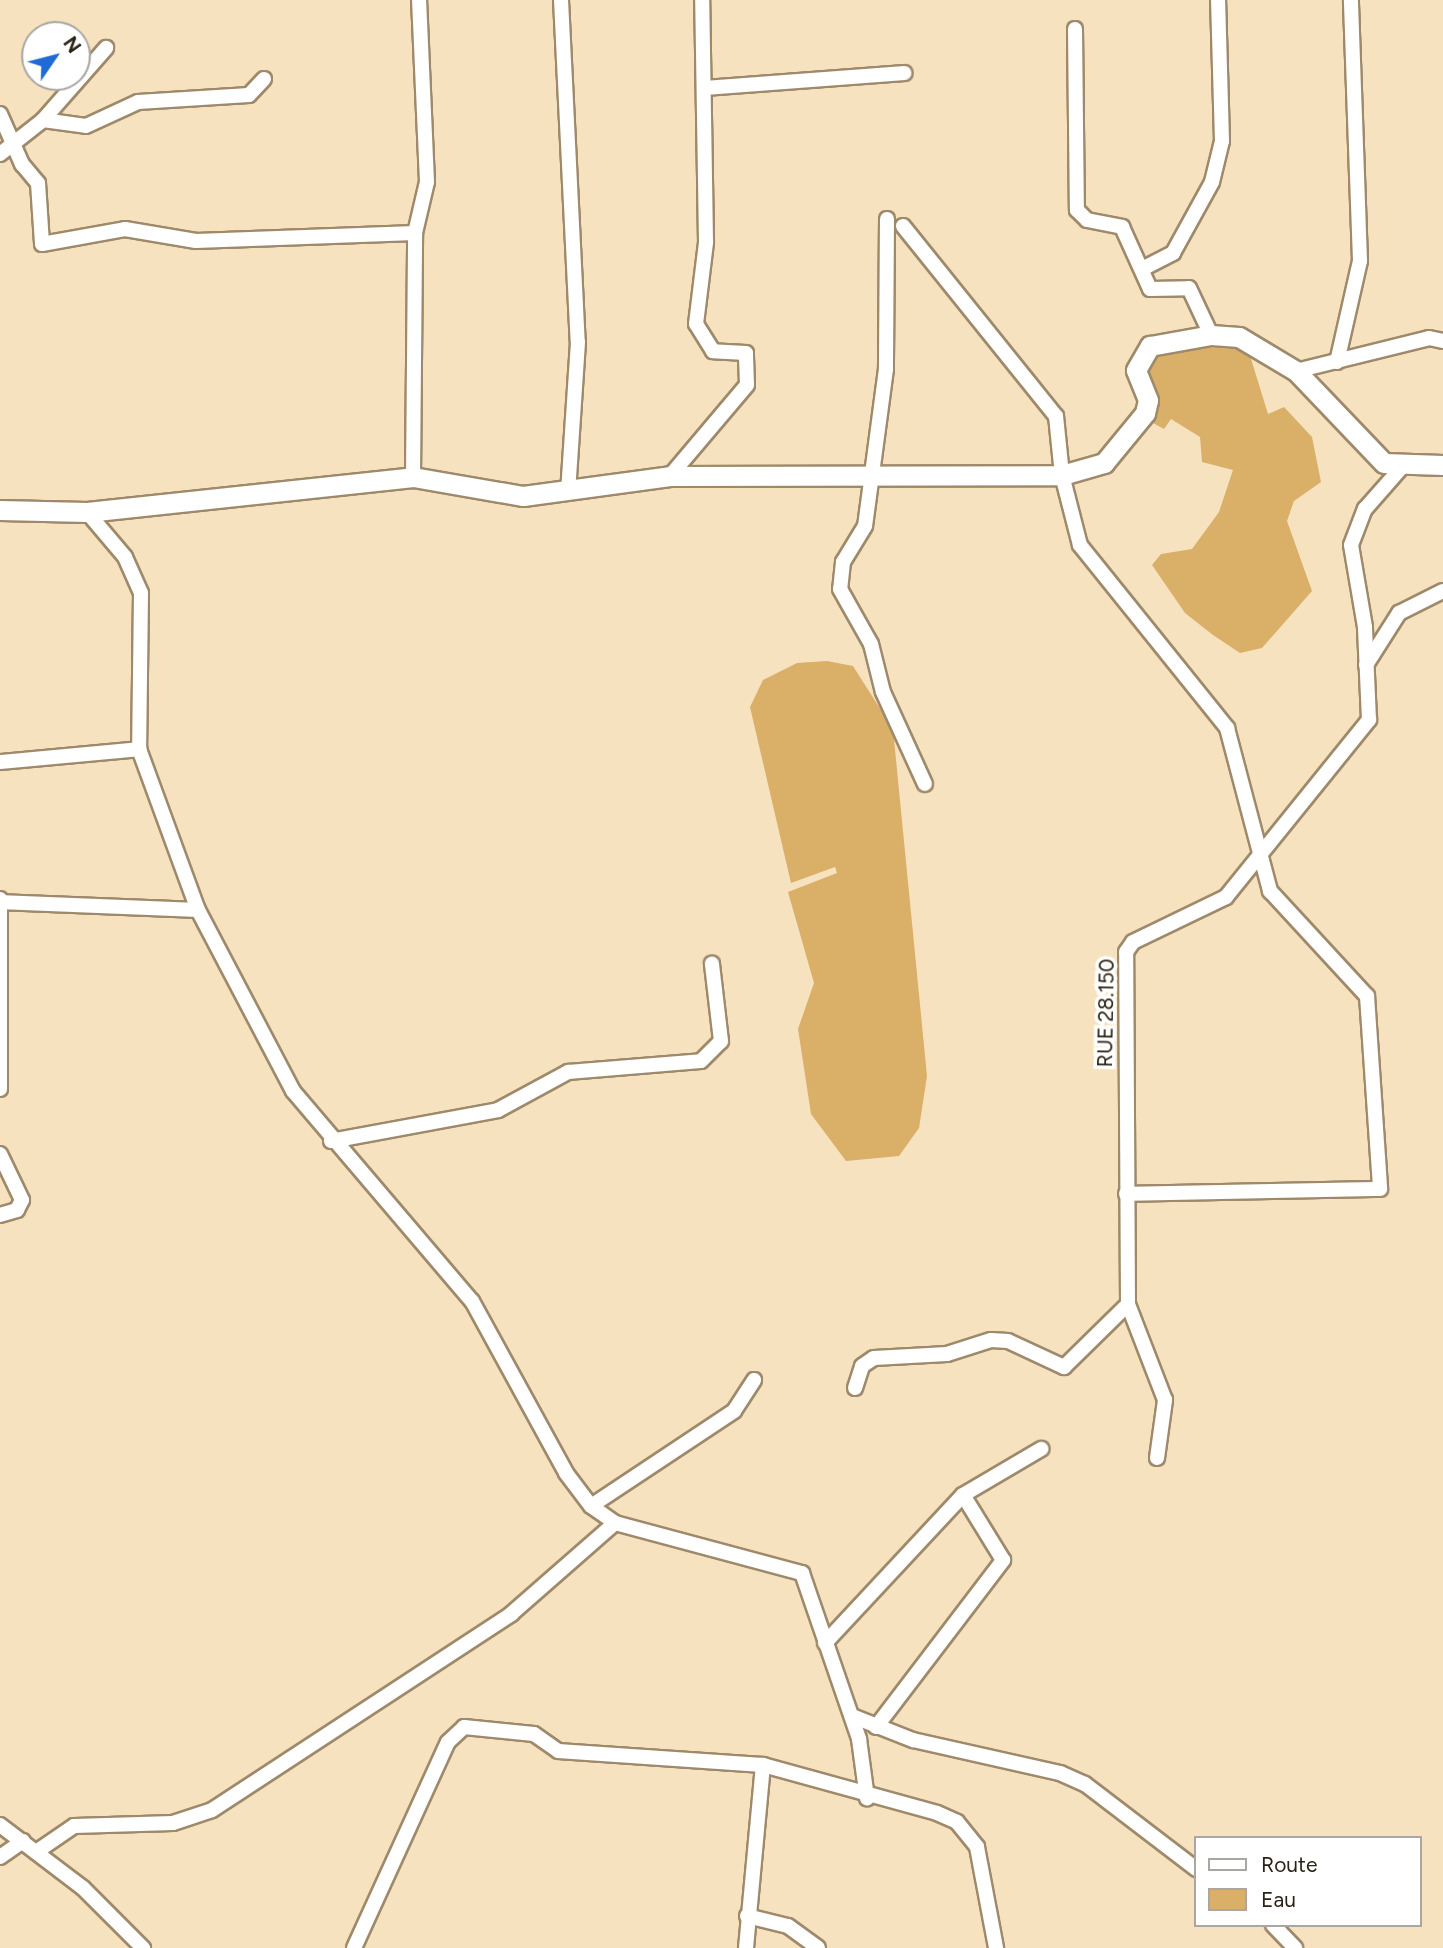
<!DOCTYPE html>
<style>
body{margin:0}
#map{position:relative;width:1443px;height:1948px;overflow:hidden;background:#f7e2c0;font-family:Figtree,sans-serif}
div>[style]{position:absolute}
.water>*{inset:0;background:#daaf68}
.roads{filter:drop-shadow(2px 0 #9e8a6b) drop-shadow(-2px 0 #9e8a6b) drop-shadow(0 2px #9e8a6b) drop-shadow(0 -2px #9e8a6b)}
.street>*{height:14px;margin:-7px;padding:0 7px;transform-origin:7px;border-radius:7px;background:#fff}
.secondary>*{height:19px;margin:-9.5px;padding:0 9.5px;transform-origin:9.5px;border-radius:9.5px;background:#fff}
span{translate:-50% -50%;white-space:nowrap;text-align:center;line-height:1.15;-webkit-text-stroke:7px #fff;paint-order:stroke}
.street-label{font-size:21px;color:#2b2316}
.legend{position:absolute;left:1194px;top:1836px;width:228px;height:91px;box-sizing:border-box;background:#fff;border:2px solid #aaa7a2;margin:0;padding:9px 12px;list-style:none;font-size:21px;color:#2b2316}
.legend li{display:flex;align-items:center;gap:14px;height:35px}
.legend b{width:35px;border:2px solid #aaa7a2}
.north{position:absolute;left:21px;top:21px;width:70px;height:70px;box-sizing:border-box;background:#fff;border:2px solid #aaa7a2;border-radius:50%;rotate:55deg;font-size:19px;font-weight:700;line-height:28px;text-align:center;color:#2b2316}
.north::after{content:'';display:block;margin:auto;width:24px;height:32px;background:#1f6ad5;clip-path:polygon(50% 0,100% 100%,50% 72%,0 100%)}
</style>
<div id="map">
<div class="water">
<div style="clip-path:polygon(1164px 346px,1248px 349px,1268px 414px,1284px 407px,1312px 437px,1321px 482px,1294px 501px,1287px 521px,1312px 591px,1262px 648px,1240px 653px,1213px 635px,1185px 613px,1152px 565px,1161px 554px,1192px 549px,1219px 512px,1233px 470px,1202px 462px,1200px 437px,1171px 419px,1164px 429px,1153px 423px,1157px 391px,1147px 376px)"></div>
<div style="clip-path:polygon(827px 661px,853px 666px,893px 729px,927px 1076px,919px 1128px,899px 1156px,846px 1161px,811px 1114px,798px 1029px,814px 983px,788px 892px,837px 873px,835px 867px,791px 883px,750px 707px,763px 680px,797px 663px)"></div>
</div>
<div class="roads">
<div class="street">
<div style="left:561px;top:0;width:342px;rotate:87.2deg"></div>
<div style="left:578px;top:342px;width:150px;rotate:93.8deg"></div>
<div style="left:1075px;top:29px;width:181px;rotate:89.4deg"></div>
<div style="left:1077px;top:210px;width:14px;rotate:45deg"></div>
<div style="left:1087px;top:220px;width:36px;rotate:11deg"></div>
<div style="left:1122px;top:227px;width:68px;rotate:65.7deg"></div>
<div style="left:1150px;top:289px;width:39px;rotate:-1deg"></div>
<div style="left:1189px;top:288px;width:52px;rotate:64.9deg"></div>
<div style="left:705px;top:88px;width:200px;rotate:-4.3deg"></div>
<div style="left:0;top:114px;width:55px;rotate:66.3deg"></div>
<div style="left:22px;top:164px;width:25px;rotate:50deg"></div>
<div style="left:38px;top:183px;width:61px;rotate:86.2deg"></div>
<div style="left:42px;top:244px;width:84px;rotate:-10.2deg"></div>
<div style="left:125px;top:229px;width:72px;rotate:9.6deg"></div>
<div style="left:196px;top:241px;width:219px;rotate:-2.1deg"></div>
<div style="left:43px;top:120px;width:96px;rotate:-48.8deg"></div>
<div style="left:0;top:154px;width:55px;rotate:-38.3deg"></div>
<div style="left:43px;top:120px;width:43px;rotate:7.9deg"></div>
<div style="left:86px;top:126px;width:57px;rotate:-24.8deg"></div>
<div style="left:138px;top:102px;width:111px;rotate:-3.6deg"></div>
<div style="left:249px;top:95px;width:22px;rotate:-47deg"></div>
<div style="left:887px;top:219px;width:150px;rotate:90.4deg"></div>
<div style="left:886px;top:369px;width:158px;rotate:97.6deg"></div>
<div style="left:865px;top:526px;width:42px;rotate:121.4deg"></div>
<div style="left:843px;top:562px;width:27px;rotate:96deg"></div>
<div style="left:840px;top:589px;width:63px;rotate:60.6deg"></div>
<div style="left:871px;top:644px;width:49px;rotate:76deg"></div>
<div style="left:883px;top:692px;width:101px;rotate:65.5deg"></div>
<div style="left:903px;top:226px;width:244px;rotate:51.2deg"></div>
<div style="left:1056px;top:416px;width:59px;rotate:84.2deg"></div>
<div style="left:1062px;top:475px;width:72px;rotate:75.6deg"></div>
<div style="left:1080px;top:545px;width:235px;rotate:51.2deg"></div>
<div style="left:1227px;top:728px;width:169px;rotate:75.2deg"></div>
<div style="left:1270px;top:891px;width:143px;rotate:47.3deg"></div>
<div style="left:1367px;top:996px;width:193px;rotate:86.1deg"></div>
<div style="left:1380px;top:1189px;width:254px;rotate:178.9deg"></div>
<div style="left:1142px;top:269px;width:35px;rotate:-27deg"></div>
<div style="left:1173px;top:253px;width:81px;rotate:-61.2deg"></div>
<div style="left:1212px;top:182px;width:42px;rotate:-76.3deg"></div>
<div style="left:1222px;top:141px;width:141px;rotate:-91.6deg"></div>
<div style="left:1337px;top:362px;width:104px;rotate:-77.2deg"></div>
<div style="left:1360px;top:261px;width:261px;rotate:-92deg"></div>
<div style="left:1296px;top:371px;width:137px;rotate:-13.9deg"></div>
<div style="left:1429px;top:338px;width:14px;rotate:12deg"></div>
<div style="left:670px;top:476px;width:119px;rotate:-49.8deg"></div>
<div style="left:747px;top:385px;width:32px;rotate:-92deg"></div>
<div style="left:746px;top:353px;width:33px;rotate:-177deg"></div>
<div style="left:713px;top:351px;width:32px;rotate:-122deg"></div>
<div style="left:696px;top:324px;width:83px;rotate:-83deg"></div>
<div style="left:706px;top:242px;width:242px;rotate:-90.9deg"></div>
<div style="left:413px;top:477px;width:244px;rotate:-89.5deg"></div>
<div style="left:415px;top:233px;width:52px;rotate:-76.8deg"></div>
<div style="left:427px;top:182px;width:182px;rotate:-92.5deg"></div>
<div style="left:87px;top:512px;width:59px;rotate:49.8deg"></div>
<div style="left:125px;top:557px;width:39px;rotate:66deg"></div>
<div style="left:141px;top:593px;width:156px;rotate:90.7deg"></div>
<div style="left:139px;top:749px;width:171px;rotate:69.9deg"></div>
<div style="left:198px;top:910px;width:204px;rotate:62.3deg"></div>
<div style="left:293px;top:1091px;width:276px;rotate:49.6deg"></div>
<div style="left:472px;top:1301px;width:196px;rotate:61.3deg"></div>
<div style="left:566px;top:1473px;width:41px;rotate:52.9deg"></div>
<div style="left:591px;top:1506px;width:29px;rotate:35deg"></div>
<div style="left:615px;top:1523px;width:194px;rotate:15deg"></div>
<div style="left:802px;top:1573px;width:176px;rotate:71deg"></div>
<div style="left:859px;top:1739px;width:60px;rotate:82.3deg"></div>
<div style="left:1366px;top:665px;width:62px;rotate:-57.6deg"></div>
<div style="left:1399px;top:613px;width:49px;rotate:-26.6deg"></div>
<div style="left:0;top:762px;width:140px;rotate:-5.3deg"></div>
<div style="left:0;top:899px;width:190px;rotate:90deg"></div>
<div style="left:0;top:902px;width:198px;rotate:2.3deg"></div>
<div style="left:331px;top:1141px;width:170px;rotate:-10.5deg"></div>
<div style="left:498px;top:1110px;width:80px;rotate:-28.5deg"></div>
<div style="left:568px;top:1072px;width:133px;rotate:-4.7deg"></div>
<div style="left:701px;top:1061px;width:28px;rotate:-45deg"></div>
<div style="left:721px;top:1041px;width:78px;rotate:-96.7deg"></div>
<div style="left:0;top:1154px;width:51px;rotate:64.4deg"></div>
<div style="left:22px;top:1200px;width:11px;rotate:117deg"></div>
<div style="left:17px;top:1210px;width:18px;rotate:164deg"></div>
<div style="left:855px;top:1388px;width:23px;rotate:-72deg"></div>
<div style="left:862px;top:1366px;width:14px;rotate:-34deg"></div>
<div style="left:874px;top:1358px;width:73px;rotate:-3.1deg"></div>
<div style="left:947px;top:1354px;width:46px;rotate:-17.7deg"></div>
<div style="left:991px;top:1340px;width:17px;rotate:3deg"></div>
<div style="left:1008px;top:1341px;width:62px;rotate:24.9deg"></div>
<div style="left:1064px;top:1367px;width:90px;rotate:-44.5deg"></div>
<div style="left:1157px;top:1458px;width:59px;rotate:-82.1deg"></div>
<div style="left:1165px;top:1400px;width:103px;rotate:-111.1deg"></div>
<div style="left:1128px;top:1304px;width:352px;rotate:-90.3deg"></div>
<div style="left:1126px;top:952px;width:12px;rotate:-55deg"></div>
<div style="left:1133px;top:942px;width:103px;rotate:-25.8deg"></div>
<div style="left:1226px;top:897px;width:228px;rotate:-51.1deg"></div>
<div style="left:1369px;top:720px;width:93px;rotate:-92.5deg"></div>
<div style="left:1365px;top:627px;width:83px;rotate:-99.7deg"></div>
<div style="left:1351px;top:545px;width:39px;rotate:-69deg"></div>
<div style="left:1365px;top:509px;width:56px;rotate:-48.6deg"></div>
<div style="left:591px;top:1506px;width:172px;rotate:-33.6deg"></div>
<div style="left:734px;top:1411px;width:37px;rotate:-57deg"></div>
<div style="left:825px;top:1643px;width:202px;rotate:-47deg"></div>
<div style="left:963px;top:1495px;width:91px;rotate:-30.5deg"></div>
<div style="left:852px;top:1716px;width:66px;rotate:21.5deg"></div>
<div style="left:913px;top:1740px;width:151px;rotate:12.7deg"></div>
<div style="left:1060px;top:1773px;width:27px;rotate:24deg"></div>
<div style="left:1085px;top:1784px;width:140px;rotate:37.4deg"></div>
<div style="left:876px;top:1727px;width:210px;rotate:-52.7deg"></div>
<div style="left:1003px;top:1560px;width:76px;rotate:-121.6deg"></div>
<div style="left:0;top:1825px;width:104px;rotate:37.2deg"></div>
<div style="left:83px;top:1888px;width:85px;rotate:45deg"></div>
<div style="left:36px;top:1852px;width:46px;rotate:-34.4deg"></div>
<div style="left:74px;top:1826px;width:99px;rotate:-1.7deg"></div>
<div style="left:173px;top:1823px;width:41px;rotate:-18.4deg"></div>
<div style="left:212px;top:1810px;width:358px;rotate:-33.2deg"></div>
<div style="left:511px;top:1614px;width:138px;rotate:-41.2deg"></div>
<div style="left:0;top:1857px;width:28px;rotate:-35deg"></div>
<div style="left:747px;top:1916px;width:42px;rotate:13.7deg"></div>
<div style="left:788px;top:1926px;width:37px;rotate:36deg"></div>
<div style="left:1273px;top:1925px;width:32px;rotate:46deg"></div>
<div style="left:354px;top:1948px;width:226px;rotate:-65.5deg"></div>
<div style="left:448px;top:1742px;width:22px;rotate:-43deg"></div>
<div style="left:464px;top:1727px;width:70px;rotate:5.7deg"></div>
<div style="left:534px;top:1734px;width:29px;rotate:35deg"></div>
<div style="left:558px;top:1751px;width:205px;rotate:3.9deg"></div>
<div style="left:763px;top:1765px;width:180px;rotate:15.4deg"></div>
<div style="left:937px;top:1813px;width:22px;rotate:24deg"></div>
<div style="left:957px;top:1822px;width:32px;rotate:51deg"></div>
<div style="left:977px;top:1847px;width:103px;rotate:79.3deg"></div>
<div style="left:746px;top:1948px;width:184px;rotate:-84.7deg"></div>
</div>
<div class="secondary">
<div style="left:0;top:510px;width:87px;rotate:1.3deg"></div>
<div style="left:87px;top:512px;width:328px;rotate:-6.1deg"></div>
<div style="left:413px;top:477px;width:112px;rotate:9.8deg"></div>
<div style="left:523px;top:496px;width:148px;rotate:-7.7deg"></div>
<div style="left:670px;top:476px;width:392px;rotate:-0.1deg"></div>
<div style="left:1062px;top:475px;width:44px;rotate:-15.9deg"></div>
<div style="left:1104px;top:463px;width:65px;rotate:-50.6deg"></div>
<div style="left:1145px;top:413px;width:13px;rotate:-77deg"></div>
<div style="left:1148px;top:400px;width:32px;rotate:-112deg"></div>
<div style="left:1136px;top:370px;width:28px;rotate:-60deg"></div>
<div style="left:1150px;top:346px;width:62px;rotate:-10.2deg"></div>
<div style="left:1211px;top:335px;width:28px;rotate:4deg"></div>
<div style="left:1239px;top:337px;width:66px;rotate:30.8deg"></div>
<div style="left:1296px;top:371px;width:127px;rotate:46.3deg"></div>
<div style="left:1384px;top:463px;width:59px;rotate:1.9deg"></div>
</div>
</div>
<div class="street-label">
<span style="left:1106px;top:1013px;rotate:-89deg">RUE 28.150</span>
</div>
<ul class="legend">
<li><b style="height:9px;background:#fff"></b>Route</li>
<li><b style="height:19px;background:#daaf68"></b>Eau</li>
</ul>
<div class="north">N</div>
</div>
